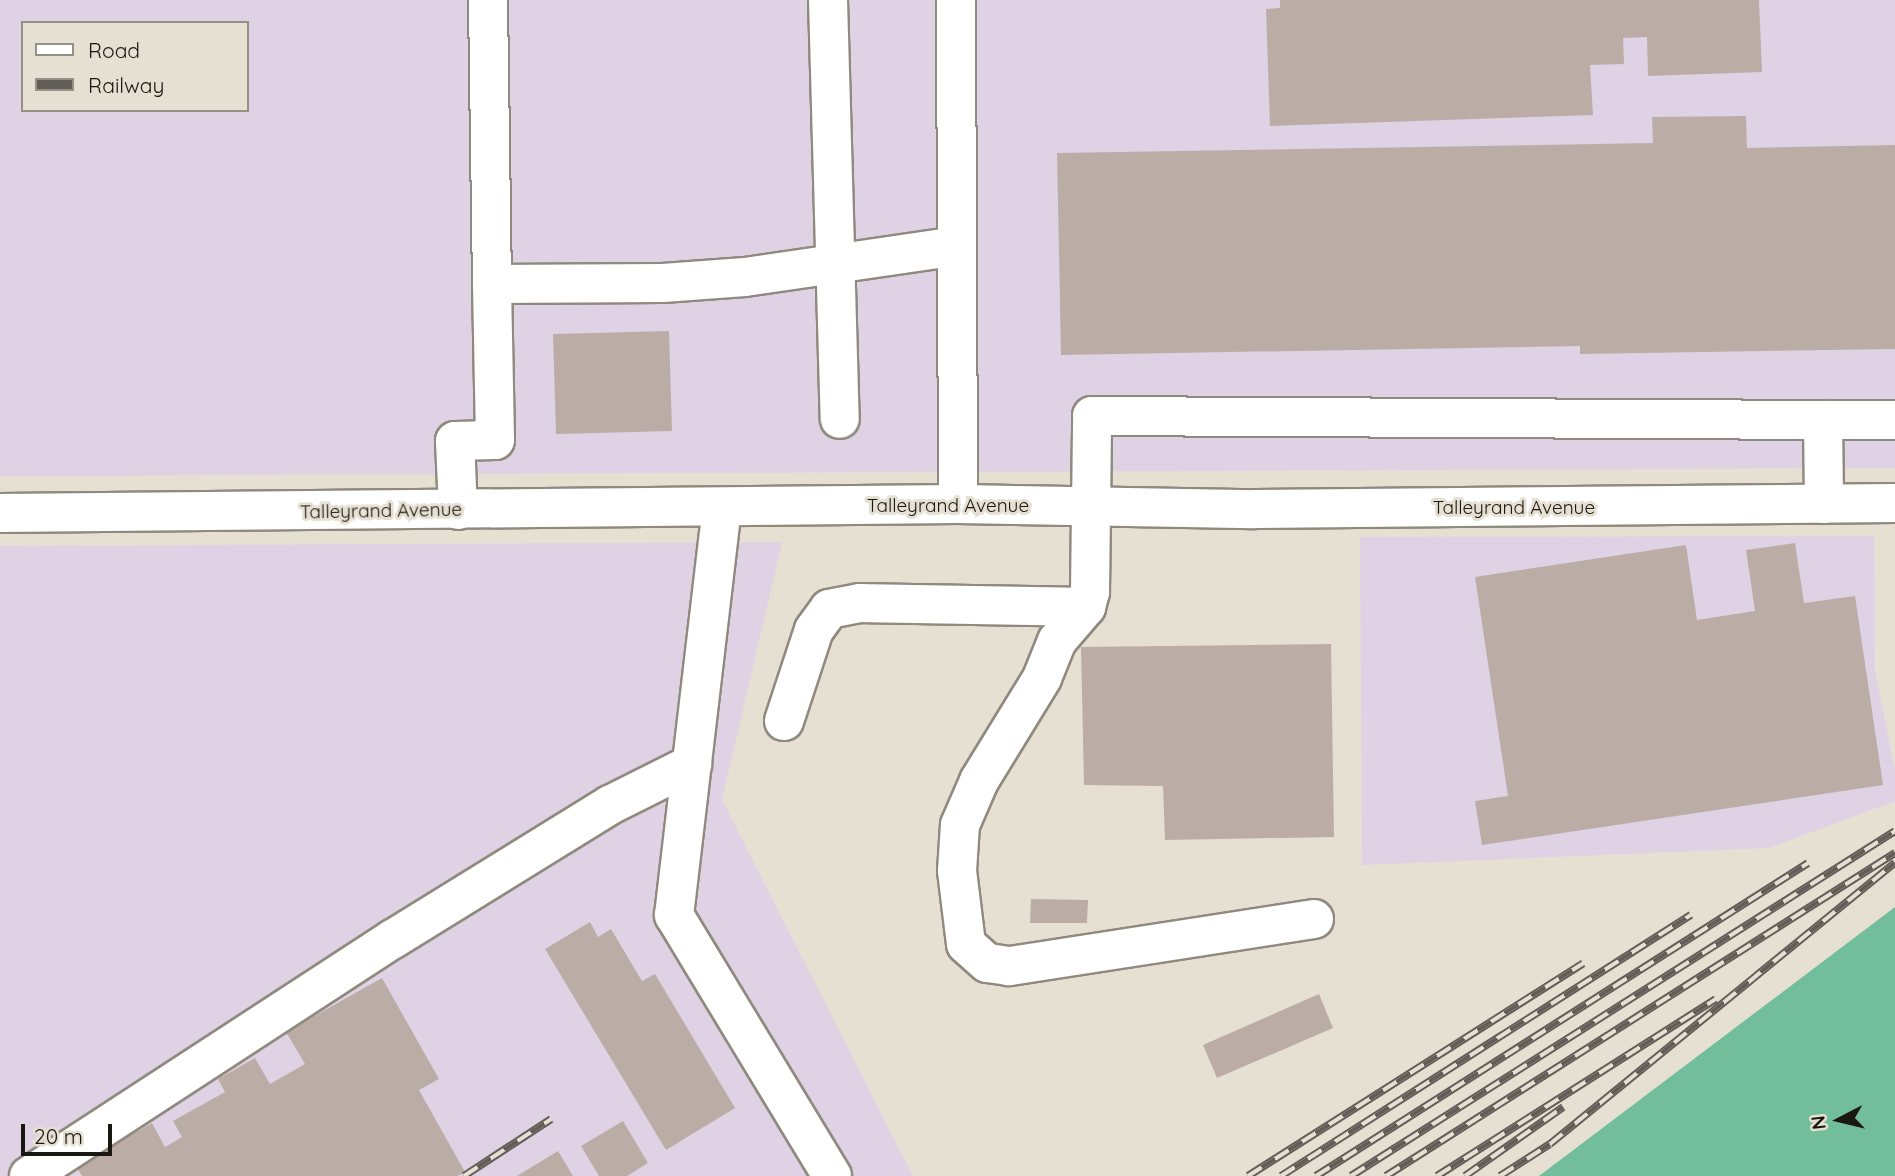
<!DOCTYPE html>
<style>
body{margin:0}
#map{position:relative;width:1895px;height:1176px;overflow:hidden;background:#e6e0d3;font-family:Quicksand,sans-serif}
div>[style]{position:absolute}
.industrial>*{inset:0;background:#dfd2e5}
.forest>*{inset:0;background:#72bd9c}
.building>*{inset:0;background:#bbada6}
.roads{filter:drop-shadow(2px 0 #908a7e) drop-shadow(-2px 0 #908a7e) drop-shadow(0 2px #908a7e) drop-shadow(0 -2px #908a7e)}
.minor>*{height:38px;margin:-19px;padding:0 19px;transform-origin:19px;border-radius:19px;background:#fff}
.rail>*{height:8px;margin-top:-4px;transform-origin:0;background:repeating-linear-gradient(90deg,#e6e0d3 0 16px,#625e57 0 32px);box-sizing:border-box;border-block:2px solid #625e57}
span{translate:-50% -50%;white-space:nowrap;text-align:center;line-height:1.15;-webkit-text-stroke:6px #e6e0d3;paint-order:stroke}
.street-label{font-size:19px;color:#191712}
.legend{position:absolute;left:21px;top:21px;width:228px;height:91px;box-sizing:border-box;background:#e6e0d3;border:2px solid #949086;margin:0;padding:9px 12px;list-style:none;font-size:21px;color:#191712}
.legend li{display:flex;align-items:center;gap:14px;height:35px}
.legend b{width:35px;border:2px solid #949086}
.north{position:absolute;left:1804px;top:1085px;width:70px;height:70px;-webkit-text-stroke:5px #e6e0d3;paint-order:stroke;rotate:263deg;font-size:19px;font-weight:700;line-height:28px;text-align:center;color:#191712}
.north::after{content:'';display:block;margin:auto;width:24px;height:32px;background:#191712;clip-path:polygon(50% 0,100% 100%,50% 72%,0 100%)}
.scale{position:absolute;left:21px;top:1124px;width:91px;height:32px;box-sizing:border-box;border:4px solid #191712;border-top:0;padding-left:9px;font-size:21px;line-height:24px;white-space:nowrap;color:#191712;-webkit-text-stroke:5px #e6e0d3;paint-order:stroke}
</style>
<div id="map">
<div class="industrial">
<div style="clip-path:polygon(evenodd,0 0,1895px 0,1895px 468px,0 476px,0 0,23px 23px,247px 23px,247px 110px,23px 110px,23px 23px)"></div>
<div style="clip-path:polygon(1874px 536px,1875px 671px,1895px 769px,1895px 801px,1769px 848px,1362px 865px,1360px 537px)"></div>
<div style="clip-path:polygon(782px 542px,722px 800px,913px 1176px,0 1176px,0 546px)"></div>
</div>
<div class="forest">
<div style="clip-path:polygon(1895px 907px,1895px 1176px,1539px 1176px)"></div>
</div>
<div class="building">
<div style="clip-path:polygon(1280px 0,1759px 0,1762px 72px,1648px 76px,1647px 37px,1623px 38px,1624px 64px,1590px 65px,1593px 115px,1270px 126px,1266px 9px,1280px 8px)"></div>
<div style="clip-path:polygon(1746px 116px,1747px 148px,1895px 145px,1895px 349px,1580px 354px,1580px 346px,1061px 355px,1057px 153px,1653px 143px,1652px 117px)"></div>
<div style="clip-path:polygon(669px 331px,672px 431px,556px 434px,553px 334px)"></div>
<div style="clip-path:polygon(1795px 543px,1804px 603px,1855px 596px,1883px 785px,1482px 845px,1475px 801px,1508px 796px,1475px 577px,1686px 545px,1697px 620px,1755px 611px,1746px 550px)"></div>
<div style="clip-path:polygon(1331px 644px,1334px 837px,1165px 840px,1163px 786px,1084px 785px,1081px 647px)"></div>
<div style="clip-path:polygon(1031px 899px,1088px 900px,1087px 923px,1030px 923px)"></div>
<div style="clip-path:polygon(590px 922px,598px 937px,611px 929px,642px 981px,655px 974px,735px 1108px,666px 1150px,545px 949px)"></div>
<div style="clip-path:polygon(382px 978px,439px 1079px,419px 1090px,465px 1172px,457px 1176px,82px 1176px,76px 1166px,152px 1123px,165px 1147px,182px 1137px,173px 1121px,225px 1092px,218px 1079px,255px 1058px,270px 1084px,305px 1064px,286px 1032px)"></div>
<div style="clip-path:polygon(1319px 994px,1333px 1028px,1217px 1078px,1203px 1045px)"></div>
<div style="clip-path:polygon(623px 1121px,648px 1163px,627px 1176px,599px 1176px,581px 1146px)"></div>
<div style="clip-path:polygon(558px 1151px,573px 1176px,517px 1176px)"></div>
</div>
<div class="roads">
<div class="minor">
<div style="left:488px;top:0;width:284px;rotate:89.2deg"></div>
<div style="left:828px;top:0;width:419px;rotate:88.4deg"></div>
<div style="left:956px;top:0;width:504px;rotate:89.77deg"></div>
<div style="left:1823px;top:420px;width:72px"></div>
<div style="left:722px;top:507px;width:411px;rotate:96.7deg"></div>
<div style="left:674px;top:915px;width:305px;rotate:58.8deg"></div>
<div style="left:458px;top:510px;width:69px;rotate:-92.5deg"></div>
<div style="left:455px;top:441px;width:40px;rotate:-1.4deg"></div>
<div style="left:495px;top:440px;width:156px;rotate:-91.1deg"></div>
<div style="left:492px;top:284px;width:171px;rotate:-0.3deg"></div>
<div style="left:663px;top:283px;width:82px;rotate:-4.2deg"></div>
<div style="left:745px;top:277px;width:214px;rotate:-8.3deg"></div>
<div style="left:0;top:513px;width:958px;rotate:-0.54deg"></div>
<div style="left:958px;top:504px;width:297px;rotate:1deg"></div>
<div style="left:1255px;top:509px;width:640px;rotate:-0.54deg"></div>
<div style="left:784px;top:721px;width:96px;rotate:-71.8deg"></div>
<div style="left:814px;top:630px;width:26px;rotate:-54deg"></div>
<div style="left:829px;top:609px;width:32px;rotate:-11deg"></div>
<div style="left:860px;top:603px;width:226px;rotate:1deg"></div>
<div style="left:1314px;top:919px;width:309px;rotate:171.2deg"></div>
<div style="left:1009px;top:966px;width:22px;rotate:-172deg"></div>
<div style="left:987px;top:963px;width:28px;rotate:-138deg"></div>
<div style="left:966px;top:944px;width:74px;rotate:-97deg"></div>
<div style="left:957px;top:871px;width:46px;rotate:-86.3deg"></div>
<div style="left:960px;top:825px;width:48px;rotate:-66.6deg"></div>
<div style="left:979px;top:781px;width:121px;rotate:-58.5deg"></div>
<div style="left:1042px;top:678px;width:40px;rotate:-68deg"></div>
<div style="left:1057px;top:641px;width:45px;rotate:-49.5deg"></div>
<div style="left:1086px;top:607px;width:16px;rotate:-75deg"></div>
<div style="left:1090px;top:592px;width:176px;rotate:-89.3deg"></div>
<div style="left:1092px;top:416px;width:731px;rotate:0.31deg"></div>
<div style="left:1823px;top:420px;width:84px;rotate:89.3deg"></div>
<div style="left:29px;top:1176px;width:434px;rotate:-33.1deg"></div>
<div style="left:393px;top:939px;width:255px;rotate:-31.7deg"></div>
<div style="left:610px;top:805px;width:92px;rotate:-26.6deg"></div>
</div>
</div>
<div class="rail">
<div style="left:464px;top:1176px;width:104px;rotate:-33.2deg"></div>
<div style="left:1248px;top:1176px;width:397px;rotate:-32.4deg"></div>
<div style="left:1281px;top:1176px;width:486px;rotate:-32.5deg"></div>
<div style="left:1316px;top:1176px;width:583px;rotate:-32.46deg"></div>
<div style="left:1351px;top:1176px;width:644px;rotate:-32.38deg"></div>
<div style="left:1386px;top:1176px;width:603px;rotate:-32.4deg"></div>
<div style="left:1437px;top:1176px;width:330px;rotate:-32.4deg"></div>
<div style="left:1465px;top:1176px;width:120px;rotate:-35.1deg"></div>
<div style="left:1500px;top:1176px;width:59px;rotate:-32.6deg"></div>
<div style="left:1550px;top:1144px;width:445px;rotate:-39.2deg"></div>
</div>
<div class="street-label">
<span style="left:948px;top:506px">Talleyrand Avenue</span>
<span style="left:1514px;top:508px">Talleyrand Avenue</span>
<span style="left:381px;top:511px;rotate:-1deg">Talleyrand Avenue</span>
</div>
<ul class="legend">
<li><b style="height:9px;background:#fff"></b>Road</li>
<li><b style="height:9px;background:#625e57"></b>Railway</li>
</ul>
<div class="north">N</div>
<div class="scale">20 m</div>
</div>
